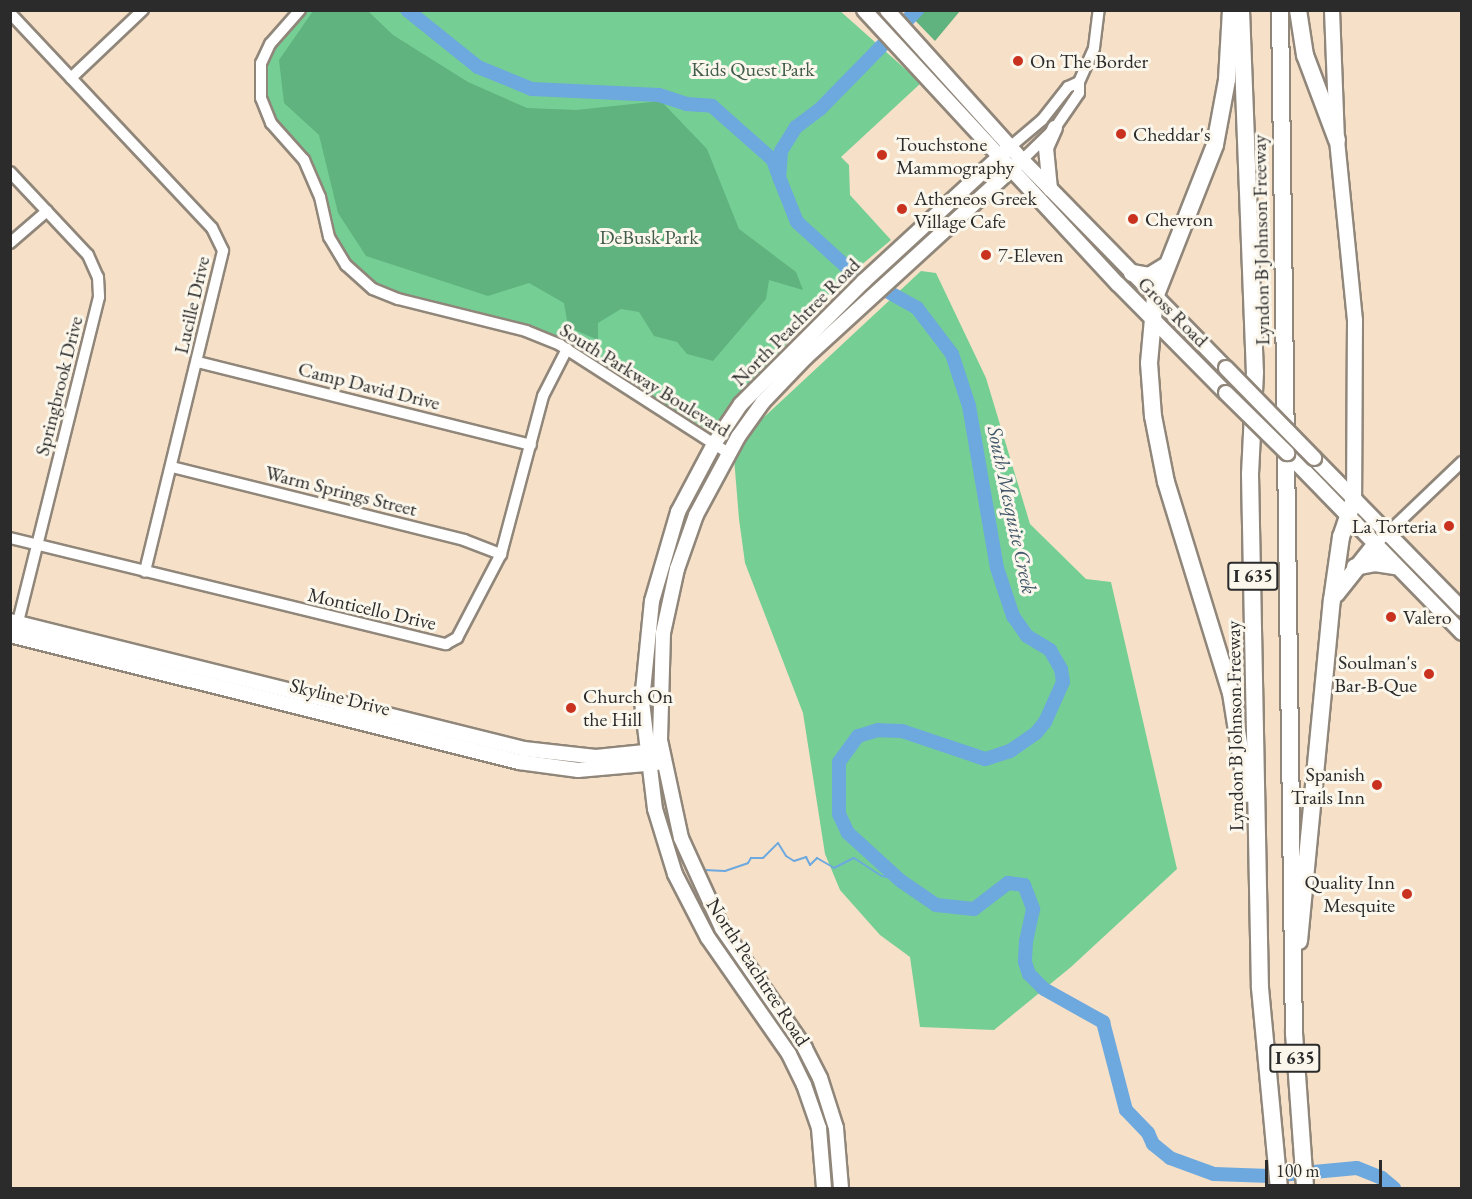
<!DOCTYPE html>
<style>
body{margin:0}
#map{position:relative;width:1472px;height:1199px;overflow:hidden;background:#f6e1c8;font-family:"EB Garamond",serif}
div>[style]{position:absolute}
.green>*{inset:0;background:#75cf95}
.forest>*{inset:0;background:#60b27e}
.stream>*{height:2px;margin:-1px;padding:0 1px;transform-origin:1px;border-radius:1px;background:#6da8de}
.river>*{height:14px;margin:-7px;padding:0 7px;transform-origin:7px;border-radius:7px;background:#6da8de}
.roads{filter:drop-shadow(2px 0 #90867a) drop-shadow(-2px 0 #90867a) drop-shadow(0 2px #90867a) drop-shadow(0 -2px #90867a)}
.minor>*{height:10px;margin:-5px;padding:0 5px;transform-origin:5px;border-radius:5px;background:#fff}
.major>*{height:14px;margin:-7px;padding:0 7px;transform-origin:7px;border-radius:7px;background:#fff}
.highway>*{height:16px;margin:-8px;padding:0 8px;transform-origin:8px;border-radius:8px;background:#fff}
.bridges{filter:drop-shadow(2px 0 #90867a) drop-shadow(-2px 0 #90867a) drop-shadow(0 2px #90867a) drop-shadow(0 -2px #90867a)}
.major-bridge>*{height:14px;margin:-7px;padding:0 7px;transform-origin:7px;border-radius:7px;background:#fff}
.dots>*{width:16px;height:16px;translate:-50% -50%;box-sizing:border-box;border:3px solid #fbf7ec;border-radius:50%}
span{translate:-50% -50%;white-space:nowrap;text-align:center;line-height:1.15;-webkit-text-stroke:6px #fbf7ec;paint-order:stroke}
.shield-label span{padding:2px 4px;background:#fbf7ec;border:2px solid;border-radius:4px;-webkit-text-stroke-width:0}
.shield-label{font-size:18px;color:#2b2b2b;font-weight:700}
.poi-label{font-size:20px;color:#2b2b2b}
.left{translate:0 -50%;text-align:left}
.right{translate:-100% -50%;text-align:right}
.park-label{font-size:20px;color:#415c4b}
.street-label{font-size:20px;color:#2b2b2b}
.water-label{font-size:21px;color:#42576a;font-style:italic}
.frame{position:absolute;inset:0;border:12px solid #2b2b2b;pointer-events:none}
.scale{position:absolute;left:1265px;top:1160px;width:117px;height:27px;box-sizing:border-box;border:3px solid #2b2b2b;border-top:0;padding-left:8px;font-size:18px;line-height:21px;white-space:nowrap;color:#2b2b2b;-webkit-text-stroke:4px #fbf7ec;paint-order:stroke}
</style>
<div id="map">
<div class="green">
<div style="clip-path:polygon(839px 10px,921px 83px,841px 157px,849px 165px,850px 195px,891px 240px,847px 277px,733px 403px,711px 432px,532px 326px,472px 314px,373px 285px,343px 253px,332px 230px,317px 177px,275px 122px,267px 107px,263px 82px,269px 54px,305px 11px)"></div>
<div style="clip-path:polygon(921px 271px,936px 273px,986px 378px,1030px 524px,1086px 579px,1111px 582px,1177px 869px,1071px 967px,994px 1030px,920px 1027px,910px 957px,880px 935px,840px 890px,825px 854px,803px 713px,745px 563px,739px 519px,733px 446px)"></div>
</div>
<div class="forest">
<div style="clip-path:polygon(313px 11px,368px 11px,393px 35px,468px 82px,527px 108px,576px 110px,661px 101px,707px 149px,739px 229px,796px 272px,803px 290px,769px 280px,766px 299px,713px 361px,687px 354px,677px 342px,654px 336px,639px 312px,621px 309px,598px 323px,598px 340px,568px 327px,564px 303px,529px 283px,488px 296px,366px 256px,338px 213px,319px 135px,284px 103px,279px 60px)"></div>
<div style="clip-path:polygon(906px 11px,960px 11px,935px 41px)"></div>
</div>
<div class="stream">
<div style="left:704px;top:870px;width:21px;rotate:3deg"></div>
<div style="left:725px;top:871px;width:24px;rotate:-19deg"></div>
<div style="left:748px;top:863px;width:6px;rotate:-59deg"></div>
<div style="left:751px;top:858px;width:12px"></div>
<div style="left:763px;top:858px;width:21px;rotate:-45deg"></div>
<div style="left:778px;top:843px;width:15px;rotate:58deg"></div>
<div style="left:786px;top:856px;width:9px;rotate:32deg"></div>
<div style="left:794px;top:861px;width:13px;rotate:-18deg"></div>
<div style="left:806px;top:857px;width:9px;rotate:63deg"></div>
<div style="left:810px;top:865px;width:10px;rotate:-45deg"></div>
<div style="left:817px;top:858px;width:20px;rotate:30deg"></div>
<div style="left:834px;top:868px;width:22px;rotate:-27deg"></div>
<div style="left:854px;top:858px;width:33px;rotate:33deg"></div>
<div style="left:882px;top:876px;width:16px;rotate:11deg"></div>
</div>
<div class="river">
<div style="left:407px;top:10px;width:91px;rotate:38.8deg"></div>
<div style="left:478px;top:67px;width:58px;rotate:22.2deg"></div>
<div style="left:532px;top:89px;width:127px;rotate:2.7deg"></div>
<div style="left:659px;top:95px;width:28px;rotate:18deg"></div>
<div style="left:686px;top:104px;width:26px;rotate:4deg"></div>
<div style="left:712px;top:106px;width:81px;rotate:41.5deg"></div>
<div style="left:773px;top:160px;width:15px;rotate:70deg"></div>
<div style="left:917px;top:10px;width:139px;rotate:134.4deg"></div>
<div style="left:820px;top:109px;width:30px;rotate:143deg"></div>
<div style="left:796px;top:127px;width:28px;rotate:122deg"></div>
<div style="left:781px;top:151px;width:26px;rotate:94deg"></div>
<div style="left:779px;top:177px;width:48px;rotate:68.2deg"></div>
<div style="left:797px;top:222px;width:73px;rotate:42.2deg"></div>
<div style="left:851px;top:271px;width:76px;rotate:29.3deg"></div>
<div style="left:917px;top:308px;width:58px;rotate:52.7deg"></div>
<div style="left:952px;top:354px;width:55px;rotate:71.9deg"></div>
<div style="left:969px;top:406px;width:164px;rotate:80.2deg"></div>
<div style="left:997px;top:568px;width:51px;rotate:71.6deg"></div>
<div style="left:1013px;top:616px;width:24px;rotate:55deg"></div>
<div style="left:1027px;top:636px;width:27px;rotate:31deg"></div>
<div style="left:1050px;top:650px;width:22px;rotate:60deg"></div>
<div style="left:1061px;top:669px;width:13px;rotate:81deg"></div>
<div style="left:1063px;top:682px;width:44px;rotate:114.2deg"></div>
<div style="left:1045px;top:722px;width:14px;rotate:129deg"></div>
<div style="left:1036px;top:733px;width:32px;rotate:145deg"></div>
<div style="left:1010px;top:751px;width:26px;rotate:162deg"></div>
<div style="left:985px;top:759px;width:88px;rotate:-161.4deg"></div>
<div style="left:902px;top:731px;width:24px;rotate:-178deg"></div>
<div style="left:878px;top:730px;width:21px;rotate:163deg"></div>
<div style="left:858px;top:736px;width:32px;rotate:126deg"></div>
<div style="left:839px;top:762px;width:52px;rotate:90deg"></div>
<div style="left:839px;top:814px;width:21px;rotate:65deg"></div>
<div style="left:848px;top:833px;width:72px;rotate:42.2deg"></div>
<div style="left:901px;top:881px;width:42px;rotate:34.4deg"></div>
<div style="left:936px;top:905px;width:38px;rotate:6deg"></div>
<div style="left:974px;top:909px;width:43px;rotate:-37.4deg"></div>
<div style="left:1008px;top:883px;width:16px;rotate:7deg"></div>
<div style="left:1024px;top:885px;width:26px;rotate:69deg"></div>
<div style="left:1033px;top:909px;width:33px;rotate:102deg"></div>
<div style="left:1026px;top:941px;width:21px;rotate:93deg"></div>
<div style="left:1025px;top:962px;width:13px;rotate:72deg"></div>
<div style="left:1029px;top:974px;width:21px;rotate:45deg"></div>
<div style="left:1044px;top:989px;width:68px;rotate:29.2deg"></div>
<div style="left:1103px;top:1022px;width:91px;rotate:75.4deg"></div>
<div style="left:1126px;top:1110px;width:32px;rotate:46deg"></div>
<div style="left:1148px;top:1133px;width:12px;rotate:66deg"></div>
<div style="left:1153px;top:1144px;width:22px;rotate:39deg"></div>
<div style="left:1170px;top:1158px;width:47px;rotate:20deg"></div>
<div style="left:1214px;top:1174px;width:56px;rotate:2deg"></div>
<div style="left:1270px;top:1176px;width:87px;rotate:-5.3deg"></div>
<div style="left:1357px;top:1168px;width:27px;rotate:22deg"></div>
<div style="left:1382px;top:1178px;width:16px;rotate:40deg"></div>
</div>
<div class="roads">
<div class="minor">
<div style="left:300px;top:10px;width:45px;rotate:131.4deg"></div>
<div style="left:270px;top:44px;width:21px;rotate:115deg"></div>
<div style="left:261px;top:63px;width:35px;rotate:90deg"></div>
<div style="left:261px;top:98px;width:27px;rotate:68deg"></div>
<div style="left:271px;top:123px;width:50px;rotate:48.3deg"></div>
<div style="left:304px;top:160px;width:40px;rotate:66.6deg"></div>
<div style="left:320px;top:197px;width:41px;rotate:77.3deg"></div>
<div style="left:329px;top:237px;width:33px;rotate:59deg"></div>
<div style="left:346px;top:265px;width:36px;rotate:42deg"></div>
<div style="left:373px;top:289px;width:27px;rotate:22deg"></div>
<div style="left:398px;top:299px;width:132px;rotate:14deg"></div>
<div style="left:526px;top:331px;width:37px;rotate:22deg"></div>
<div style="left:560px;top:345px;width:200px;rotate:32.7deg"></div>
<div style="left:10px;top:13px;width:295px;rotate:46.8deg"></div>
<div style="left:212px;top:228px;width:25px;rotate:64deg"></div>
<div style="left:223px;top:251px;width:330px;rotate:103.7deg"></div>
<div style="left:71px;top:78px;width:99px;rotate:-43.4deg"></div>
<div style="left:1010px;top:147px;width:42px;rotate:-40.2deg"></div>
<div style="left:1042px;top:120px;width:42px;rotate:-51.8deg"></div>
<div style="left:1068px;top:87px;width:12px;rotate:-24deg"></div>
<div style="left:1022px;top:160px;width:46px;rotate:-44.1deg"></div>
<div style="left:1055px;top:128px;width:42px;rotate:-55.6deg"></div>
<div style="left:1079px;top:93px;width:11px;rotate:-90deg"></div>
<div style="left:1079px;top:82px;width:37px;rotate:-66deg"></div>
<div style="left:1094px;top:48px;width:38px;rotate:-83deg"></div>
<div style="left:10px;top:172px;width:114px;rotate:46.8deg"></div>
<div style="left:88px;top:255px;width:24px;rotate:66deg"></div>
<div style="left:98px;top:277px;width:20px;rotate:87deg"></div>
<div style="left:99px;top:297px;width:343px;rotate:104deg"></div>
<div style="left:10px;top:243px;width:49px;rotate:-40.9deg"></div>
<div style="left:198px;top:362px;width:343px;rotate:14deg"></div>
<div style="left:172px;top:467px;width:301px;rotate:14deg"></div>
<div style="left:464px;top:540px;width:40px;rotate:21deg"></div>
<div style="left:10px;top:538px;width:449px;rotate:13.7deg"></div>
<div style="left:446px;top:644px;width:13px;rotate:-29deg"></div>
<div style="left:457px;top:638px;width:95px;rotate:-62.4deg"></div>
<div style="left:501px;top:554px;width:163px;rotate:-75.1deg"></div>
<div style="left:543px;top:396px;width:53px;rotate:-62.9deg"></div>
<div style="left:1375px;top:545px;width:120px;rotate:-43.7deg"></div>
</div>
<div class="major">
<div style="left:864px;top:10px;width:374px;rotate:47.2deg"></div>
<div style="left:1118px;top:284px;width:153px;rotate:45.3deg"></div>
<div style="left:887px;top:10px;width:202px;rotate:48deg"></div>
<div style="left:1022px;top:160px;width:291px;rotate:45.6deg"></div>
<div style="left:1332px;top:10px;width:130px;rotate:87.8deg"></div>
<div style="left:1337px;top:140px;width:181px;rotate:84.3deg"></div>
<div style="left:1355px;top:320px;width:179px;rotate:90.3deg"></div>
<div style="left:1050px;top:189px;width:41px;rotate:-95.6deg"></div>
<div style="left:1046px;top:148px;width:22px;rotate:-66deg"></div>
<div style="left:1287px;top:453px;width:251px;rotate:45.8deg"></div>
<div style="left:1314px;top:458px;width:211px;rotate:45.6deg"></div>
<div style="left:10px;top:621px;width:530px;rotate:13.98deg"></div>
<div style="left:524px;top:749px;width:72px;rotate:6.3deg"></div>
<div style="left:596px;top:757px;width:59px;rotate:-5.8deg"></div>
<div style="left:10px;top:635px;width:525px;rotate:14.01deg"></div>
<div style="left:519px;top:762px;width:60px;rotate:7.7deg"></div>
<div style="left:578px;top:770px;width:79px;rotate:-5.1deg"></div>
<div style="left:824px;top:1188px;width:60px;rotate:-94.8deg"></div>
<div style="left:819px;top:1128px;width:46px;rotate:-109.2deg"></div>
<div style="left:804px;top:1085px;width:34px;rotate:-116deg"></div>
<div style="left:789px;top:1054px;width:141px;rotate:-124.9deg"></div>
<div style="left:708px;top:938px;width:72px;rotate:-117.3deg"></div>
<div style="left:675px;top:874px;width:68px;rotate:-107.1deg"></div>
<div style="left:655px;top:809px;width:109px;rotate:-96.9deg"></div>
<div style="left:642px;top:701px;width:100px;rotate:-84.3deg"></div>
<div style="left:652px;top:601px;width:93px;rotate:-73.7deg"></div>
<div style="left:678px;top:512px;width:77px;rotate:-62.1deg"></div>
<div style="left:714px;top:444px;width:48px;rotate:-56deg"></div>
<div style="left:741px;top:404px;width:173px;rotate:-45deg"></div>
<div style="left:863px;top:282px;width:200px;rotate:-42.6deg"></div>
<div style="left:841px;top:1188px;width:60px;rotate:-94.8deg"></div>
<div style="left:836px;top:1128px;width:52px;rotate:-107.7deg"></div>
<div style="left:820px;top:1078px;width:34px;rotate:-117deg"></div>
<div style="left:805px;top:1048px;width:146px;rotate:-124.7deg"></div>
<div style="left:722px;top:928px;width:99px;rotate:-114.5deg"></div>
<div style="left:681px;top:838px;width:100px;rotate:-102.1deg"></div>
<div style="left:660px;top:740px;width:107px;rotate:-88.4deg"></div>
<div style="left:663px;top:633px;width:66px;rotate:-77.7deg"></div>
<div style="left:677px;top:569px;width:57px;rotate:-70.6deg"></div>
<div style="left:696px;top:515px;width:89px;rotate:-61.7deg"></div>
<div style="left:738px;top:437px;width:43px;rotate:-54.5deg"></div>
<div style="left:763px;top:402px;width:62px;rotate:-46.3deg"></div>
<div style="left:806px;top:357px;width:292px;rotate:-42.4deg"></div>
</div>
<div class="highway">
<div style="left:1231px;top:10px;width:70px;rotate:93.3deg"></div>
<div style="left:1227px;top:80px;width:66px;rotate:100.5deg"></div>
<div style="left:1215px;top:145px;width:163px;rotate:111.5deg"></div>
<div style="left:1155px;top:297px;width:66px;rotate:95.2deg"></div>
<div style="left:1149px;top:363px;width:53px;rotate:85.7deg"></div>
<div style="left:1153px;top:416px;width:67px;rotate:78.9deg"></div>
<div style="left:1166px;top:482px;width:221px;rotate:72.9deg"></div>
<div style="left:1231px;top:693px;width:102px;rotate:81deg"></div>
<div style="left:1241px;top:10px;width:362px;rotate:87.8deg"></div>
<div style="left:1255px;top:372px;width:102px;rotate:92.8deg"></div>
<div style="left:1250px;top:474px;width:514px;rotate:88.89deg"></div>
<div style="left:1260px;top:988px;width:201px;rotate:84.6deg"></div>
<div style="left:1280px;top:10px;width:1023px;rotate:89.22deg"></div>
<div style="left:1294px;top:1033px;width:155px;rotate:85.9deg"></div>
<div style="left:1298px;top:10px;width:46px;rotate:81.2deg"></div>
<div style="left:1305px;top:55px;width:91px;rotate:69.4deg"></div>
<div style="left:1132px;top:273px;width:17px;rotate:10deg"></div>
<div style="left:1149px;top:276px;width:21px;rotate:-31deg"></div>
<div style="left:1355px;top:567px;width:20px;rotate:-11deg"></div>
<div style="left:1375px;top:563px;width:20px;rotate:9deg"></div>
<div style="left:1336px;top:594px;width:63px;rotate:-51.5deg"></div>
<div style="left:1299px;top:941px;width:343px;rotate:-84.5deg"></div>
<div style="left:1332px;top:600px;width:64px;rotate:-81.9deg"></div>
<div style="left:1341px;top:537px;width:40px;rotate:-71.1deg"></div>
</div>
</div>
<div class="bridges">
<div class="major-bridge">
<div style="left:1226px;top:368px;width:126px;rotate:45.6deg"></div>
<div style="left:1226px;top:393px;width:86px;rotate:44.5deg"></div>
</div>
</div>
<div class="dots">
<div style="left:1018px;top:61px;background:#c8321e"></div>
<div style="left:1121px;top:134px;background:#c8321e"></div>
<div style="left:882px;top:155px;background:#c8321e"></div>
<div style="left:902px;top:209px;background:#c8321e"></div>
<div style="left:1133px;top:219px;background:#c8321e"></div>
<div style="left:986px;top:255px;background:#c8321e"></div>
<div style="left:1449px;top:526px;background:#c8321e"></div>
<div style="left:1391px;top:617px;background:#c8321e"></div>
<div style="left:1429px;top:674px;background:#c8321e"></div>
<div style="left:571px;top:708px;background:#c8321e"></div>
<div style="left:1377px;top:785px;background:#c8321e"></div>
<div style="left:1407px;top:894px;background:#c8321e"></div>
</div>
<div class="shield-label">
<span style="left:1253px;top:576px">I 635</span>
<span style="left:1295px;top:1058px">I 635</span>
</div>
<div class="poi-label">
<span class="left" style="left:1030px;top:61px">On The Border</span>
<span class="left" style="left:1133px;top:134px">Cheddar's</span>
<span class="left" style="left:896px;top:156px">Touchstone<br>Mammography</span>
<span class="left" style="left:914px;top:210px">Atheneos Greek<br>Village Cafe</span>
<span class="left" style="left:1145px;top:219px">Chevron</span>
<span class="left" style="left:998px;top:255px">7-Eleven</span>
<span class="right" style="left:1437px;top:526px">La Torteria</span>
<span class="left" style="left:1403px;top:617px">Valero</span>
<span class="right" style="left:1417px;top:674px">Soulman's<br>Bar-B-Que</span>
<span class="left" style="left:583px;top:708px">Church On<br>the Hill</span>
<span class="right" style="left:1365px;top:786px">Spanish<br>Trails Inn</span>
<span class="right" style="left:1395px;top:894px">Quality Inn<br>Mesquite</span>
</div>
<div class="park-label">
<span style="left:753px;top:69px">Kids Quest Park</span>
<span style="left:649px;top:237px">DeBusk Park</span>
</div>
<div class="street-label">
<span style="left:1261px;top:240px;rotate:-91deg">Lyndon B Johnson Freeway</span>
<span style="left:192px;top:305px;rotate:-77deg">Lucille Drive</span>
<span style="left:1173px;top:312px;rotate:45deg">Gross Road</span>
<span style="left:796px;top:322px;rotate:-45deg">North Peachtree Road</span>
<span style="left:645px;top:380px;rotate:32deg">South Parkway Boulevard</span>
<span style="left:59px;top:386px;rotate:-76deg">Springbrook Drive</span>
<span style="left:369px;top:386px;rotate:14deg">Camp David Drive</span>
<span style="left:341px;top:491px;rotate:14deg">Warm Springs Street</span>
<span style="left:372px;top:609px;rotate:13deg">Monticello Drive</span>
<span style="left:340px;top:697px;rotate:14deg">Skyline Drive</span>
<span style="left:1235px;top:726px;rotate:-91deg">Lyndon B Johnson Freeway</span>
<span style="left:758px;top:972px;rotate:57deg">North Peachtree Road</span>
</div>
<div class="water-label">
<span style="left:1012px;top:510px;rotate:78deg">South Mesquite Creek</span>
</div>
<div class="frame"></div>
<div class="scale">100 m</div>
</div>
